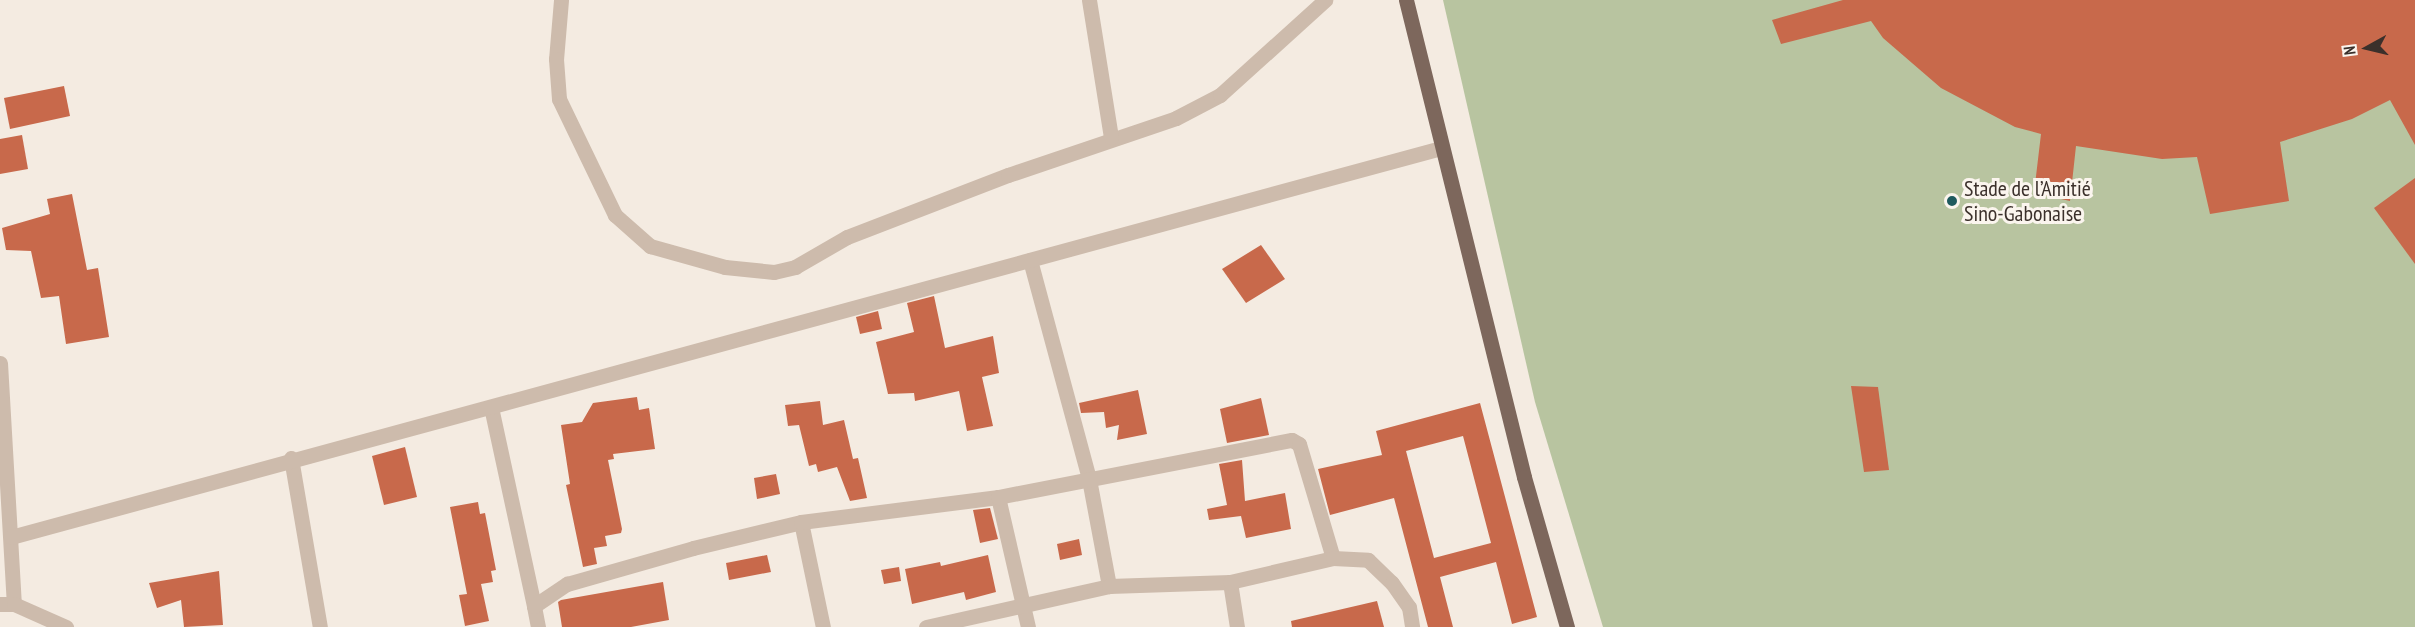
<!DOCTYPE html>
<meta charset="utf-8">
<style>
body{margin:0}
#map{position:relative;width:2415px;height:627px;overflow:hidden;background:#f4ebe1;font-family:"PT Sans Narrow",sans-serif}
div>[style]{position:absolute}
.green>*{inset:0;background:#b8c4a0}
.building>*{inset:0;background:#c8694b}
.minor>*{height:15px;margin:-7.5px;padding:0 7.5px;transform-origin:7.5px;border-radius:7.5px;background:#cdbbac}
.major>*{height:15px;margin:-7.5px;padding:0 7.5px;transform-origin:7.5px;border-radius:7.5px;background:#7d675c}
.dots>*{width:16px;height:16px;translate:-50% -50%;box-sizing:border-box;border:3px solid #fbf5ee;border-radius:50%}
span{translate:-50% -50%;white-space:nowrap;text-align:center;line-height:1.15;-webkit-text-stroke:6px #fbf5ee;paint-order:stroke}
.poi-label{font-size:22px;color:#3b302b}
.left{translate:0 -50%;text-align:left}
.north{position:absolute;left:2337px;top:18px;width:60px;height:60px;-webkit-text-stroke:4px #fbf5ee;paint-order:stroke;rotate:262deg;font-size:16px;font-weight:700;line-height:24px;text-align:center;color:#3b302b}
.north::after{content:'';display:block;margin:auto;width:21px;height:27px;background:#3b302b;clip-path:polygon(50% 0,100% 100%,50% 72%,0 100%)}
</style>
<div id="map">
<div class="green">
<div style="clip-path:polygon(1443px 0,2415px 0,2415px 627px,1603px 627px,1535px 402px)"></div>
</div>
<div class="building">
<div style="clip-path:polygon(1843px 0,2415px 0,2415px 145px,2390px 100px,2352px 119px,2280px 142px,2289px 201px,2210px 214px,2197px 157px,2162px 159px,2076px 146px,2070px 201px,2034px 193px,2041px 134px,2015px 127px,1941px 88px,1883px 38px,1871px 21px,1781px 44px,1772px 20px)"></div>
<div style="clip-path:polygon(64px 86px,70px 116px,10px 129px,4px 98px)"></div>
<div style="clip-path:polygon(22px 135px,28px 169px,0 174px,0 139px)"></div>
<div style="clip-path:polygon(2415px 178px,2415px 264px,2374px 208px)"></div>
<div style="clip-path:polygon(72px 194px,87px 270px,98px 268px,109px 337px,66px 344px,59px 296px,41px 298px,31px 251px,6px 250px,2px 228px,50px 214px,47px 199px)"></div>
<div style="clip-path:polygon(1261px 245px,1285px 279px,1246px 303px,1222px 269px)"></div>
<div style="clip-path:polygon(934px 296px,945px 348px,993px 336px,999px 373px,982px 377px,993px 426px,967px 431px,959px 391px,915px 401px,914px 393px,888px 394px,876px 342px,914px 332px,907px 303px)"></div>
<div style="clip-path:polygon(878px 311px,882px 329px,860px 334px,856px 317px)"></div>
<div style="clip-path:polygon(1851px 386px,1878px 387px,1889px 470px,1864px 472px)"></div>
<div style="clip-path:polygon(1138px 390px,1147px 434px,1117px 440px,1119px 425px,1106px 428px,1104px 412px,1081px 413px,1079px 403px)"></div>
<div style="clip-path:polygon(637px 397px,639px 410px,649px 408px,655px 449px,613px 454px,614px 459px,608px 460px,622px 529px,621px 533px,605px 536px,607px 546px,594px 548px,597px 564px,583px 567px,566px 485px,570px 484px,561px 425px,582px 422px,593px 403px)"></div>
<div style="clip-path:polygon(1261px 398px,1269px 435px,1227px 443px,1220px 409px)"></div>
<div style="clip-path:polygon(820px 401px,823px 425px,844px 420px,853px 459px,858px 458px,867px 498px,850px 501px,837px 467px,818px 472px,816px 464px,809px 466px,799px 425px,788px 426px,785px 405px)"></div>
<div style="clip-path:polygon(evenodd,1480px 403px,1537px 617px,1512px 624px,1496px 562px,1440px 577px,1453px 627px,1428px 627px,1394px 498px,1330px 515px,1318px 469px,1382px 455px,1376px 431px,1480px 403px,1463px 436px,1491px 543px,1434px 558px,1406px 451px,1463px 436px)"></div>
<div style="clip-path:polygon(405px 447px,417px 497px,384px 505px,372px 456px)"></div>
<div style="clip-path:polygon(1242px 460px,1245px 501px,1285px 493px,1291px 529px,1246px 538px,1241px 516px,1209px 520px,1207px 509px,1227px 505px,1219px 464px)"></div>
<div style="clip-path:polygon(776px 474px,780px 494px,757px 499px,754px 478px)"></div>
<div style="clip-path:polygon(478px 502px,480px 514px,485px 513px,496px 570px,491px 571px,493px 582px,481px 584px,489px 621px,465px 626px,459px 595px,467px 594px,450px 507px)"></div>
<div style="clip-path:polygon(990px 508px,998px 539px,980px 543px,973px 510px)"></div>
<div style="clip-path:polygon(1079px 539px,1082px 555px,1060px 560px,1057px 544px)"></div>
<div style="clip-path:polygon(767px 555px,771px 572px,729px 580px,726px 563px)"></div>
<div style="clip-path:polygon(988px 555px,996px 592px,966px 600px,964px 592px,912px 604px,905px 569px,940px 562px,941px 566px)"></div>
<div style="clip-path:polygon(899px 567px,901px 581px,884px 584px,881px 570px)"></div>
<div style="clip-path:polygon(219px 571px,223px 625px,184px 627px,181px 600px,157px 608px,149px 583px)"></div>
<div style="clip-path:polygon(663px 582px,669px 620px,631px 627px,562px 627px,558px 602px,561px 600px)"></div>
<div style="clip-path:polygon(1377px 601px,1384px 627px,1292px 627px,1291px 621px)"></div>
</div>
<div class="minor">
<div style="left:561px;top:0;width:59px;rotate:94.8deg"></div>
<div style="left:556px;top:59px;width:40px;rotate:85.7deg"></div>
<div style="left:559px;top:99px;width:129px;rotate:64.2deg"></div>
<div style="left:615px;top:215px;width:47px;rotate:41.5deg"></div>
<div style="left:650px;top:246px;width:78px;rotate:15.6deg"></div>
<div style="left:725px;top:267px;width:49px;rotate:5.8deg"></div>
<div style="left:774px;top:272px;width:22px;rotate:-13deg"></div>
<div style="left:795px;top:267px;width:60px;rotate:-30deg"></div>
<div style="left:847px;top:237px;width:173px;rotate:-21.1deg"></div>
<div style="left:1008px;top:175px;width:177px;rotate:-18.7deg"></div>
<div style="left:1176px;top:118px;width:50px;rotate:-27.6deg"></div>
<div style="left:1220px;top:95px;width:142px;rotate:-42.1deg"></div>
<div style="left:1089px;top:0;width:139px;rotate:80.9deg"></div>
<div style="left:1030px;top:260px;width:227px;rotate:74.9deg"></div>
<div style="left:1089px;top:479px;width:109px;rotate:79.4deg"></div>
<div style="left:0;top:363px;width:241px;rotate:86.7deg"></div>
<div style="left:14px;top:604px;width:14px;rotate:180deg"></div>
<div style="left:491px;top:407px;width:204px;rotate:77.8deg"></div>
<div style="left:291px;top:458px;width:171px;rotate:80.3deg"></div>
<div style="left:998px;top:497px;width:133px;rotate:77deg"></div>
<div style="left:801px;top:522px;width:107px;rotate:78.2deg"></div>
<div style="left:11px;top:537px;width:1482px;rotate:-15.22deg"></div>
<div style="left:1230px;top:582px;width:46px;rotate:81.2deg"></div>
<div style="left:14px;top:604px;width:57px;rotate:23.9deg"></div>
<div style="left:538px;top:627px;width:21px;rotate:-101deg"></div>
<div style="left:534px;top:606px;width:40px;rotate:-34deg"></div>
<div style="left:567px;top:584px;width:131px;rotate:-15.9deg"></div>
<div style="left:693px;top:548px;width:111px;rotate:-13.5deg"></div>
<div style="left:801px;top:522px;width:199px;rotate:-7.2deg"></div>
<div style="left:998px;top:497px;width:299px;rotate:-11deg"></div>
<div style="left:1292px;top:440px;width:8px;rotate:30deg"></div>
<div style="left:1299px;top:444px;width:119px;rotate:73.4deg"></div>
<div style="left:926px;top:627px;width:188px;rotate:-12.6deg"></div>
<div style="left:1109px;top:586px;width:121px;rotate:-1.9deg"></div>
<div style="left:1230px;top:582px;width:106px;rotate:-13.1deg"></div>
<div style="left:1333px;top:558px;width:35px;rotate:3deg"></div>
<div style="left:1368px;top:560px;width:33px;rotate:44deg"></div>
<div style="left:1392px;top:583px;width:29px;rotate:55deg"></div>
<div style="left:1409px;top:607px;width:20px;rotate:81deg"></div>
</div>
<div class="major">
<div style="left:1406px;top:0;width:491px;rotate:76.1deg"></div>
<div style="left:1524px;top:477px;width:156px;rotate:74deg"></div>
</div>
<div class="dots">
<div style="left:1952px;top:201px;background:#1f5a5e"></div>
</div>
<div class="poi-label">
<span class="left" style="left:1964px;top:201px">Stade de l’Amitié<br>Sino-Gabonaise</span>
</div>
<div class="north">N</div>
</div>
